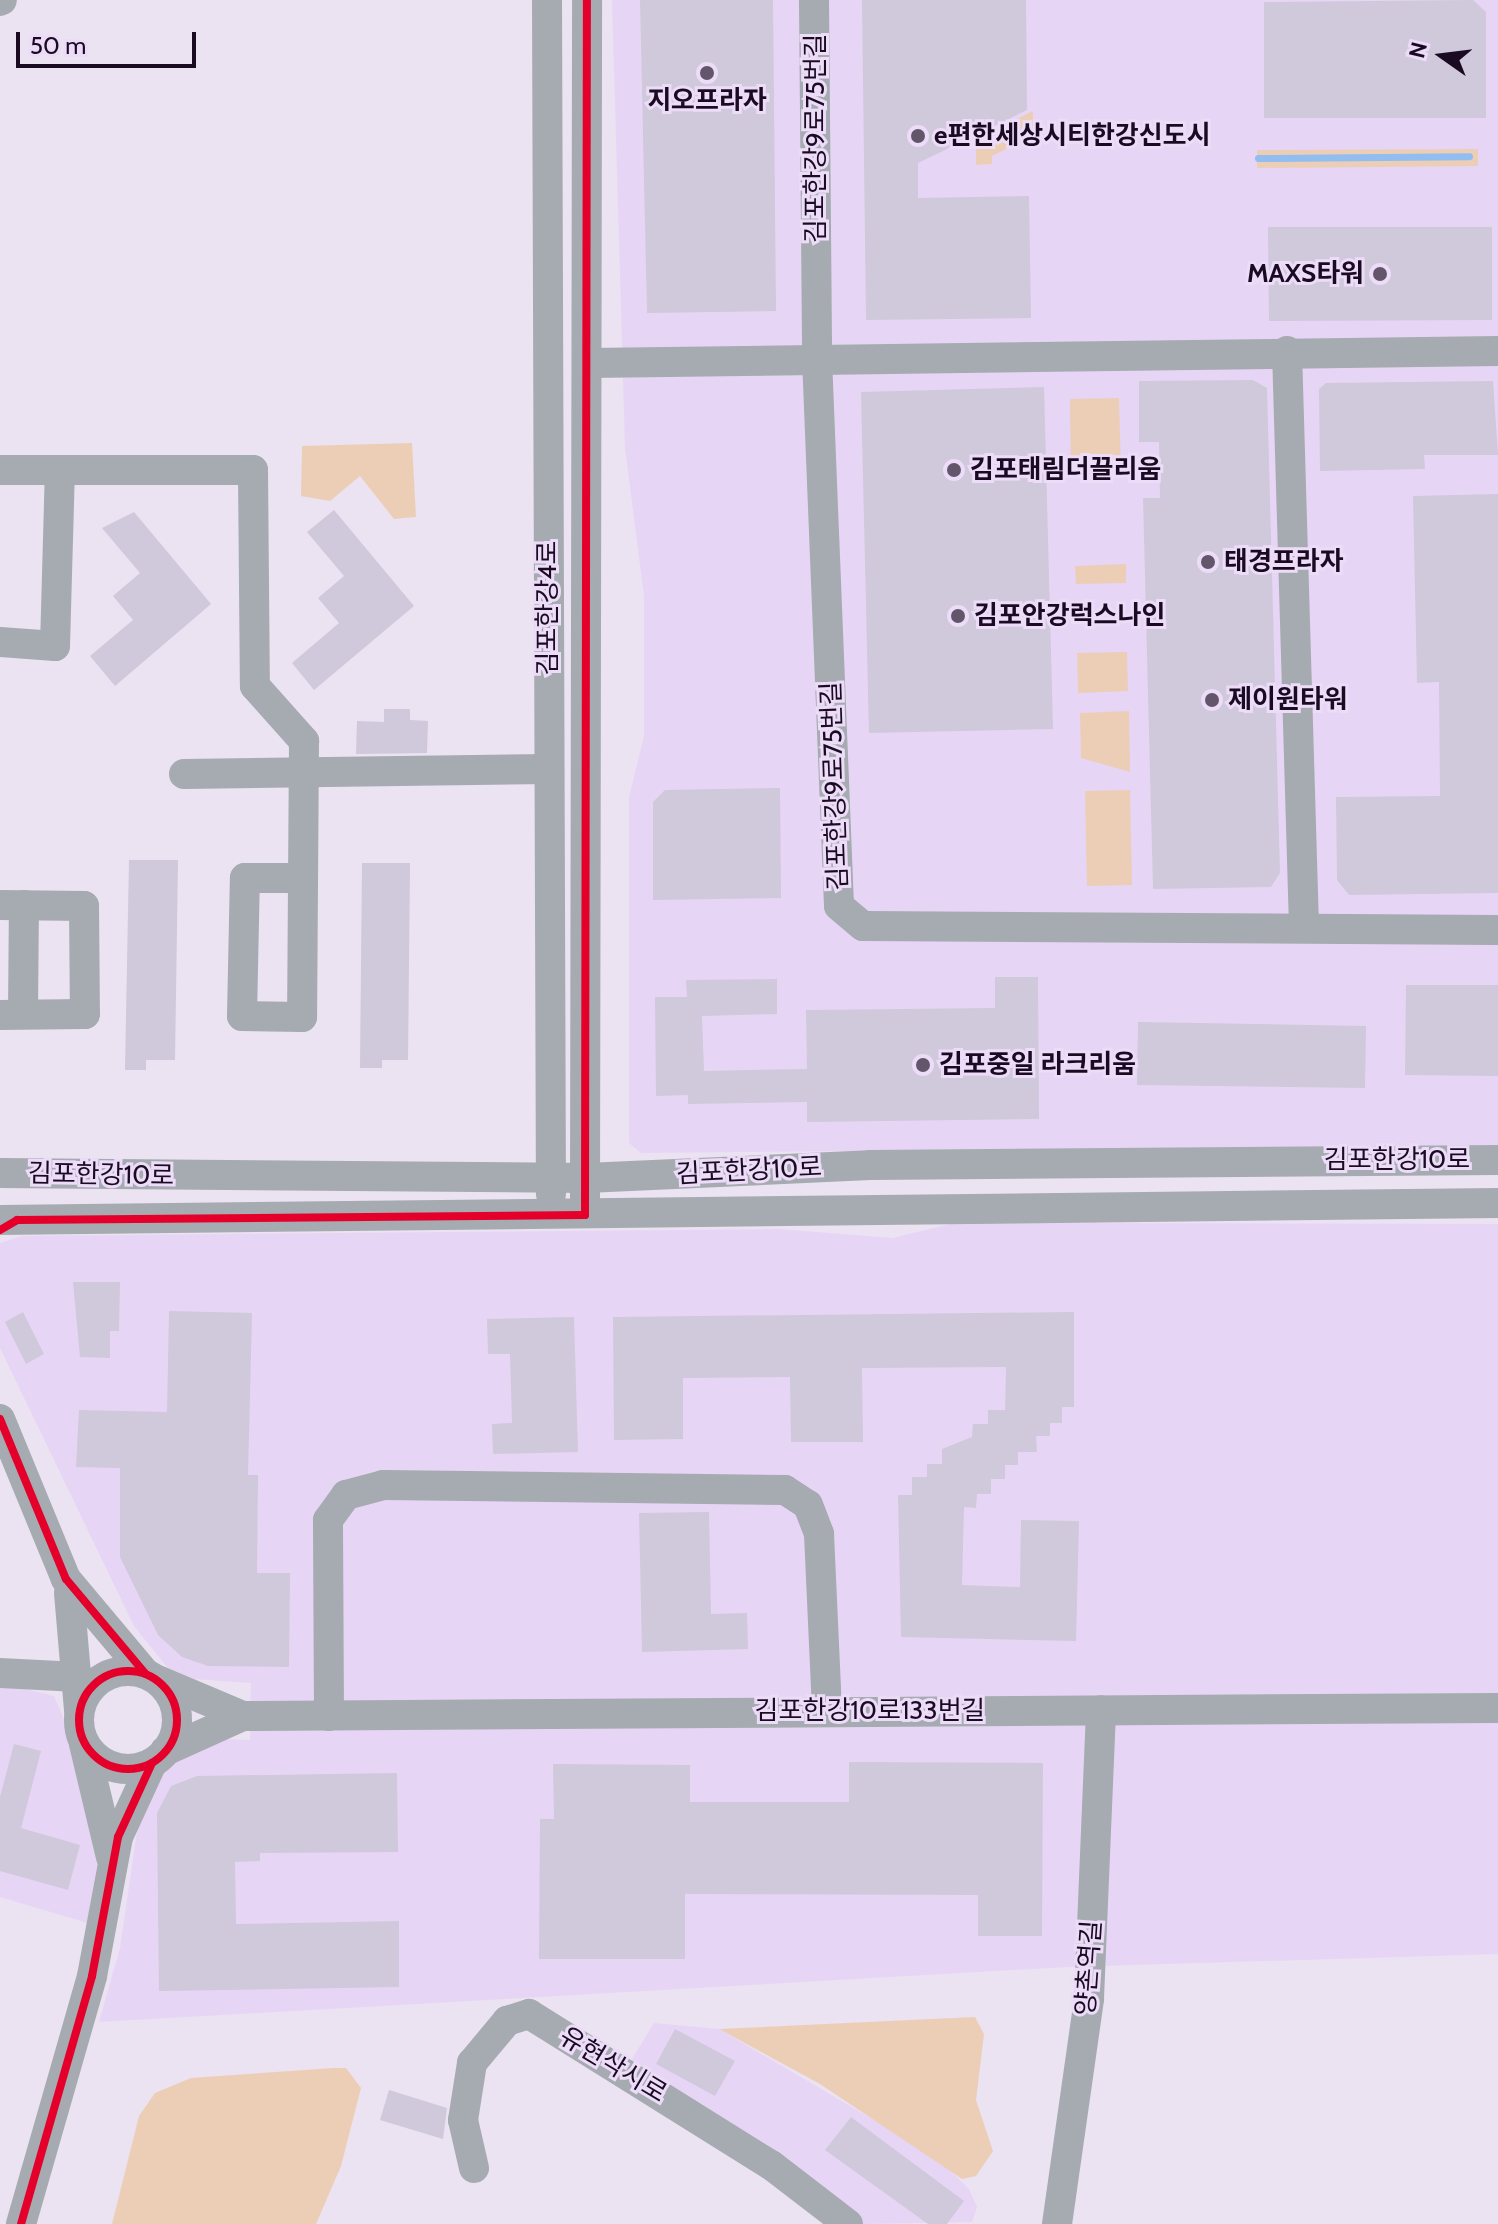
<!DOCTYPE html>
<meta charset="utf-8">
<style>
body{margin:0}
#map{position:relative;width:1498px;height:2224px;overflow:hidden;background:#ebe2f2;font-family:Cabin,"Noto Sans KR",sans-serif}
div>[style]{position:absolute}
.built>*{inset:0;background:#e7d5f5}
.green>*{inset:0;background:#ecceb6}
.stream>*{height:7px;margin:-3.5px;padding:0 3.5px;transform-origin:3.5px;border-radius:3.5px;background:#91bdf1}
.building>*{inset:0;background:#cfc9db}
.minor>*{height:30px;margin:-15px;padding:0 15px;transform-origin:15px;border-radius:15px;background:#a5abb0}
.minor>.ring{margin:-15px;padding:0;box-sizing:content-box;background:none;border:30px solid #a5abb0;border-radius:50%}
.bus-1>*{height:8px;margin:-4px;padding:0 4px;transform-origin:4px;border-radius:4px;background:#e4002b}
.bus-1>.ring{margin:-4px;padding:0;box-sizing:content-box;background:none;border:8px solid #e4002b;border-radius:50%}
.dots>*{width:22px;height:22px;translate:-50% -50%;box-sizing:border-box;border:4px solid #ecdcf8;border-radius:50%}
span{translate:-50% -50%;white-space:nowrap;text-align:center;line-height:1.15;-webkit-text-stroke:6px #ecdcf8;paint-order:stroke}
.poi-label{font-size:26px;color:#1a0b23;font-weight:700}
.left{translate:0 -50%;text-align:left}
.right{translate:-100% -50%;text-align:right}
.street-label{font-size:26px;color:#1a0b23}
.north{position:absolute;left:1402px;top:16px;width:80px;height:80px;-webkit-text-stroke:6px #ecdcf8;paint-order:stroke;rotate:284deg;font-size:22px;font-weight:700;line-height:32px;text-align:center;color:#1a0b23}
.north::after{content:'';display:block;margin:auto;width:28px;height:36px;background:#1a0b23;clip-path:polygon(50% 0,100% 100%,50% 72%,0 100%)}
.scale{position:absolute;left:16px;top:32px;width:180px;height:36px;box-sizing:border-box;border:4px solid #1a0b23;border-top:0;padding-left:10px;font-size:24px;line-height:28px;white-space:nowrap;color:#1a0b23;-webkit-text-stroke:6px #ecdcf8;paint-order:stroke}
</style>
<div id="map">
<div class="built">
<div style="clip-path:polygon(612px 0,1498px 0,1498px 1145px,641px 1153px,629px 1143px,629px 797px,644px 736px,644px 596px,625px 448px)"></div>
<div style="clip-path:polygon(954px 1223px,1498px 1224px,1498px 1954px,1068px 1967px,99px 2022px,120px 1948px,137px 1831px,162px 1771px,176px 1756px,223px 1739px,250px 1740px,251px 1683px,194px 1679px,168px 1668px,134px 1626px,0 1348px,0 1243px,22px 1236px,778px 1229px,893px 1238px)"></div>
<div style="clip-path:polygon(0 1683px,54px 1696px,101px 1807px,108px 1831px,88px 1923px,0 1897px)"></div>
<div style="clip-path:polygon(654px 2023px,719px 2029px,935px 2156px,969px 2189px,977px 2207px,972px 2222px,861px 2224px,629px 2064px)"></div>
</div>
<div class="green">
<div style="clip-path:polygon(1033px 111px,1033px 136px,992px 156px,992px 164px,976px 165px,976px 139px)"></div>
<div style="clip-path:polygon(1478px 149px,1478px 166px,1257px 168px,1257px 160px,1469px 156px,1257px 156px,1257px 150px)"></div>
<div style="clip-path:polygon(1119px 398px,1121px 470px,1071px 471px,1070px 399px)"></div>
<div style="clip-path:polygon(412px 443px,416px 517px,394px 519px,360px 476px,330px 501px,301px 496px,302px 446px)"></div>
<div style="clip-path:polygon(1126px 564px,1126px 583px,1076px 584px,1075px 566px)"></div>
<div style="clip-path:polygon(1127px 652px,1128px 691px,1078px 693px,1077px 653px)"></div>
<div style="clip-path:polygon(1129px 711px,1130px 772px,1081px 758px,1080px 713px)"></div>
<div style="clip-path:polygon(1130px 790px,1132px 885px,1087px 886px,1085px 791px)"></div>
<div style="clip-path:polygon(975px 2017px,984px 2034px,976px 2100px,993px 2151px,976px 2176px,962px 2179px,820px 2084px,719px 2029px)"></div>
<div style="clip-path:polygon(334px 2068px,346px 2068px,361px 2088px,341px 2166px,316px 2224px,112px 2224px,139px 2116px,155px 2093px,191px 2078px)"></div>
</div>
<div class="stream">
<div style="left:1258px;top:158px;width:211px;rotate:-0.5deg"></div>
</div>
<div class="building">
<div style="clip-path:polygon(640px 0,773px 0,776px 311px,647px 313px)"></div>
<div style="clip-path:polygon(862px 0,1026px 0,1027px 110px,918px 163px,918px 198px,1029px 196px,1031px 318px,866px 320px)"></div>
<div style="clip-path:polygon(1473px 0,1486px 12px,1486px 118px,1264px 118px,1264px 2px)"></div>
<div style="clip-path:polygon(1268px 227px,1492px 227px,1492px 320px,1269px 321px)"></div>
<div style="clip-path:polygon(1253px 380px,1267px 388px,1280px 873px,1271px 887px,1153px 889px,1143px 498px,1160px 498px,1159px 442px,1139px 442px,1139px 381px)"></div>
<div style="clip-path:polygon(1493px 381px,1498px 455px,1424px 455px,1425px 469px,1320px 471px,1319px 389px,1326px 383px)"></div>
<div style="clip-path:polygon(1044px 387px,1053px 729px,869px 733px,861px 392px)"></div>
<div style="clip-path:polygon(1498px 494px,1498px 893px,1349px 895px,1337px 880px,1336px 797px,1440px 796px,1439px 682px,1417px 683px,1413px 496px)"></div>
<div style="clip-path:polygon(334px 510px,414px 606px,314px 690px,292px 663px,339px 623px,318px 598px,344px 576px,307px 532px)"></div>
<div style="clip-path:polygon(134px 512px,211px 604px,115px 686px,90px 656px,133px 620px,113px 596px,140px 573px,102px 528px)"></div>
<div style="clip-path:polygon(384px 709px,410px 709px,410px 720px,428px 721px,427px 753px,356px 754px,357px 721px,384px 722px)"></div>
<div style="clip-path:polygon(780px 788px,781px 898px,653px 900px,653px 802px,665px 790px)"></div>
<div style="clip-path:polygon(129px 860px,178px 860px,175px 1060px,146px 1060px,146px 1070px,125px 1070px)"></div>
<div style="clip-path:polygon(362px 863px,410px 863px,408px 1060px,382px 1060px,382px 1068px,360px 1068px)"></div>
<div style="clip-path:polygon(995px 977px,1038px 977px,1039px 1119px,807px 1122px,807px 1102px,688px 1104px,688px 1095px,656px 1096px,655px 997px,687px 997px,686px 980px,777px 979px,777px 1014px,702px 1016px,704px 1071px,807px 1069px,806px 1010px,995px 1008px)"></div>
<div style="clip-path:polygon(1406px 985px,1498px 985px,1498px 1076px,1405px 1075px)"></div>
<div style="clip-path:polygon(1138px 1022px,1366px 1026px,1365px 1088px,1137px 1085px)"></div>
<div style="clip-path:polygon(73px 1282px,120px 1282px,119px 1331px,110px 1331px,110px 1358px,80px 1357px)"></div>
<div style="clip-path:polygon(169px 1311px,252px 1313px,248px 1475px,258px 1475px,257px 1573px,290px 1573px,289px 1667px,208px 1666px,182px 1657px,158px 1635px,120px 1557px,120px 1468px,76px 1467px,79px 1410px,167px 1412px)"></div>
<div style="clip-path:polygon(23px 1312px,44px 1354px,26px 1364px,5px 1322px)"></div>
<div style="clip-path:polygon(1074px 1312px,1074px 1407px,1062px 1407px,1062px 1423px,1050px 1423px,1050px 1436px,1036px 1436px,1037px 1452px,1018px 1452px,1018px 1465px,1005px 1465px,1005px 1479px,991px 1479px,991px 1494px,977px 1494px,976px 1508px,964px 1507px,962px 1585px,1020px 1587px,1021px 1520px,1079px 1521px,1076px 1641px,901px 1637px,898px 1495px,912px 1495px,912px 1477px,927px 1477px,927px 1464px,942px 1464px,942px 1449px,972px 1437px,973px 1424px,988px 1424px,988px 1410px,1005px 1410px,1006px 1367px,862px 1368px,863px 1442px,791px 1442px,790px 1377px,683px 1378px,683px 1439px,614px 1440px,613px 1317px)"></div>
<div style="clip-path:polygon(574px 1317px,578px 1452px,493px 1454px,492px 1424px,512px 1423px,510px 1354px,488px 1354px,487px 1319px)"></div>
<div style="clip-path:polygon(709px 1512px,711px 1614px,747px 1613px,748px 1649px,642px 1652px,639px 1513px)"></div>
<div style="clip-path:polygon(14px 1744px,41px 1751px,21px 1828px,80px 1845px,68px 1890px,0 1871px,0 1797px)"></div>
<div style="clip-path:polygon(849px 1762px,1043px 1763px,1042px 1936px,978px 1936px,978px 1895px,685px 1894px,685px 1959px,539px 1959px,540px 1819px,554px 1819px,553px 1764px,690px 1765px,690px 1802px,849px 1802px)"></div>
<div style="clip-path:polygon(397px 1773px,398px 1852px,260px 1853px,260px 1861px,235px 1862px,236px 1924px,399px 1921px,399px 1987px,159px 1991px,157px 1813px,171px 1786px,197px 1776px)"></div>
<div style="clip-path:polygon(675px 2029px,735px 2061px,715px 2096px,656px 2064px)"></div>
<div style="clip-path:polygon(389px 2090px,447px 2108px,443px 2139px,380px 2120px)"></div>
<div style="clip-path:polygon(851px 2117px,964px 2201px,947px 2224px,928px 2224px,825px 2150px)"></div>
</div>
<div class="minor">
<div style="left:547px;top:0;width:1194px;rotate:89.81deg"></div>
<div style="left:814px;top:0;width:358px;rotate:89.5deg"></div>
<div style="left:817px;top:358px;width:548px;rotate:87.7deg"></div>
<div style="left:839px;top:906px;width:31px;rotate:40deg"></div>
<div style="left:863px;top:926px;width:635px;rotate:0.36deg"></div>
<div style="left:0;top:1px;width:2px;rotate:-27deg"></div>
<div style="left:1287px;top:351px;width:576px;rotate:88.31deg"></div>
<div style="left:589px;top:363px;width:909px;rotate:-0.76deg"></div>
<div style="left:0;top:470px;width:253px"></div>
<div style="left:253px;top:470px;width:216px;rotate:89.5deg"></div>
<div style="left:255px;top:686px;width:74px;rotate:48.3deg"></div>
<div style="left:304px;top:741px;width:276px;rotate:90.4deg"></div>
<div style="left:302px;top:1017px;width:60px;rotate:-179deg"></div>
<div style="left:242px;top:1016px;width:138px;rotate:-88.8deg"></div>
<div style="left:245px;top:878px;width:57px"></div>
<div style="left:0;top:642px;width:55px;rotate:4.2deg"></div>
<div style="left:55px;top:646px;width:175px;rotate:-88.4deg"></div>
<div style="left:184px;top:774px;width:365px;rotate:-0.8deg"></div>
<div style="left:0;top:905px;width:84px;rotate:0.7deg"></div>
<div style="left:84px;top:906px;width:108px;rotate:89.5deg"></div>
<div style="left:85px;top:1014px;width:85px;rotate:179.3deg"></div>
<div style="left:23px;top:1014px;width:109px;rotate:-89.5deg"></div>
<div style="left:0;top:1173px;width:586px;rotate:0.49deg"></div>
<div style="left:586px;top:1178px;width:284px;rotate:-2.6deg"></div>
<div style="left:870px;top:1165px;width:628px;rotate:-0.46deg"></div>
<div style="left:585px;top:1197px;width:1197px;rotate:-89.9deg"></div>
<div style="left:0;top:1220px;width:1498px;rotate:-0.65deg"></div>
<div style="left:0;top:1419px;width:173px;rotate:67.6deg"></div>
<div style="left:66px;top:1579px;width:123px;rotate:50deg"></div>
<div style="left:69px;top:1593px;width:117px;rotate:85.1deg"></div>
<div class="ring" style="left:79px;top:1671px;width:68px;height:68px"></div>
<div style="left:0;top:1673px;width:78px;rotate:2.9deg"></div>
<div style="left:160px;top:1681px;width:90px;rotate:22.9deg"></div>
<div style="left:243px;top:1716px;width:1255px;rotate:-0.37deg"></div>
<div style="left:329px;top:1716px;width:196px;rotate:-90.3deg"></div>
<div style="left:328px;top:1520px;width:31px;rotate:-54deg"></div>
<div style="left:346px;top:1495px;width:38px;rotate:-15deg"></div>
<div style="left:383px;top:1485px;width:402px;rotate:0.7deg"></div>
<div style="left:785px;top:1490px;width:27px;rotate:33deg"></div>
<div style="left:808px;top:1505px;width:31px;rotate:69deg"></div>
<div style="left:819px;top:1534px;width:176px;rotate:87.4deg"></div>
<div style="left:84px;top:1744px;width:116px;rotate:76.6deg"></div>
<div style="left:165px;top:1751px;width:85px;rotate:-24.2deg"></div>
<div style="left:474px;top:2168px;width:49px;rotate:-102.9deg"></div>
<div style="left:463px;top:2120px;width:58px;rotate:-81deg"></div>
<div style="left:472px;top:2063px;width:55px;rotate:-50.2deg"></div>
<div style="left:507px;top:2021px;width:23px;rotate:-18deg"></div>
<div style="left:529px;top:2014px;width:285px;rotate:32deg"></div>
<div style="left:771px;top:2165px;width:97px;rotate:37.5deg"></div>
<div style="left:21px;top:2224px;width:258px;rotate:-74deg"></div>
<div style="left:92px;top:1976px;width:141px;rotate:-79.4deg"></div>
<div style="left:118px;top:1837px;width:81px;rotate:-65.3deg"></div>
<div style="left:1057px;top:2224px;width:228px;rotate:-81.9deg"></div>
<div style="left:1089px;top:1998px;width:288px;rotate:-87.6deg"></div>
</div>
<div class="bus-1">
<div style="left:0;top:1230px;width:20px;rotate:-30deg"></div>
<div style="left:17px;top:1220px;width:568px;rotate:-0.5deg"></div>
<div style="left:585px;top:1215px;width:1215px;rotate:-89.91deg"></div>
<div style="left:0;top:1419px;width:173px;rotate:67.6deg"></div>
<div style="left:66px;top:1579px;width:123px;rotate:50deg"></div>
<div class="ring" style="left:79px;top:1671px;width:90px;height:90px"></div>
<div style="left:21px;top:2224px;width:258px;rotate:-74deg"></div>
<div style="left:92px;top:1976px;width:141px;rotate:-79.4deg"></div>
<div style="left:118px;top:1837px;width:81px;rotate:-65.3deg"></div>
</div>
<div class="dots">
<div style="left:707px;top:73px;background:#63566b"></div>
<div style="left:918px;top:136px;background:#63566b"></div>
<div style="left:1380px;top:274px;background:#63566b"></div>
<div style="left:954px;top:470px;background:#63566b"></div>
<div style="left:1208px;top:562px;background:#63566b"></div>
<div style="left:958px;top:616px;background:#63566b"></div>
<div style="left:1212px;top:700px;background:#63566b"></div>
<div style="left:923px;top:1065px;background:#63566b"></div>
</div>
<div class="poi-label">
<span style="left:707px;top:101px">지오프라자</span>
<span class="left" style="left:934px;top:136px">e편한세상시티한강신도시</span>
<span class="right" style="left:1364px;top:274px">MAXS타워</span>
<span class="left" style="left:970px;top:470px">김포태림더끌리움</span>
<span class="left" style="left:1224px;top:562px">태경프라자</span>
<span class="left" style="left:974px;top:616px">김포안강럭스나인</span>
<span class="left" style="left:1228px;top:700px">제이원타워</span>
<span class="left" style="left:939px;top:1065px">김포중일 라크리움</span>
</div>
<div class="street-label">
<span style="left:816px;top:138px;rotate:-90deg">김포한강9로75번길</span>
<span style="left:548px;top:608px;rotate:-90deg">김포한강4로</span>
<span style="left:835px;top:786px;rotate:-92deg">김포한강9로75번길</span>
<span style="left:1397px;top:1160px">김포한강10로</span>
<span style="left:749px;top:1171px;rotate:-3deg">김포한강10로</span>
<span style="left:101px;top:1175px;rotate:1deg">김포한강10로</span>
<span style="left:870px;top:1711px">김포한강10로133번길</span>
<span style="left:1089px;top:1968px;rotate:-86deg">양촌역길</span>
<span style="left:613px;top:2065px;rotate:31deg">유현삭시로</span>
</div>
<div class="north">N</div>
<div class="scale">50 m</div>
</div>
